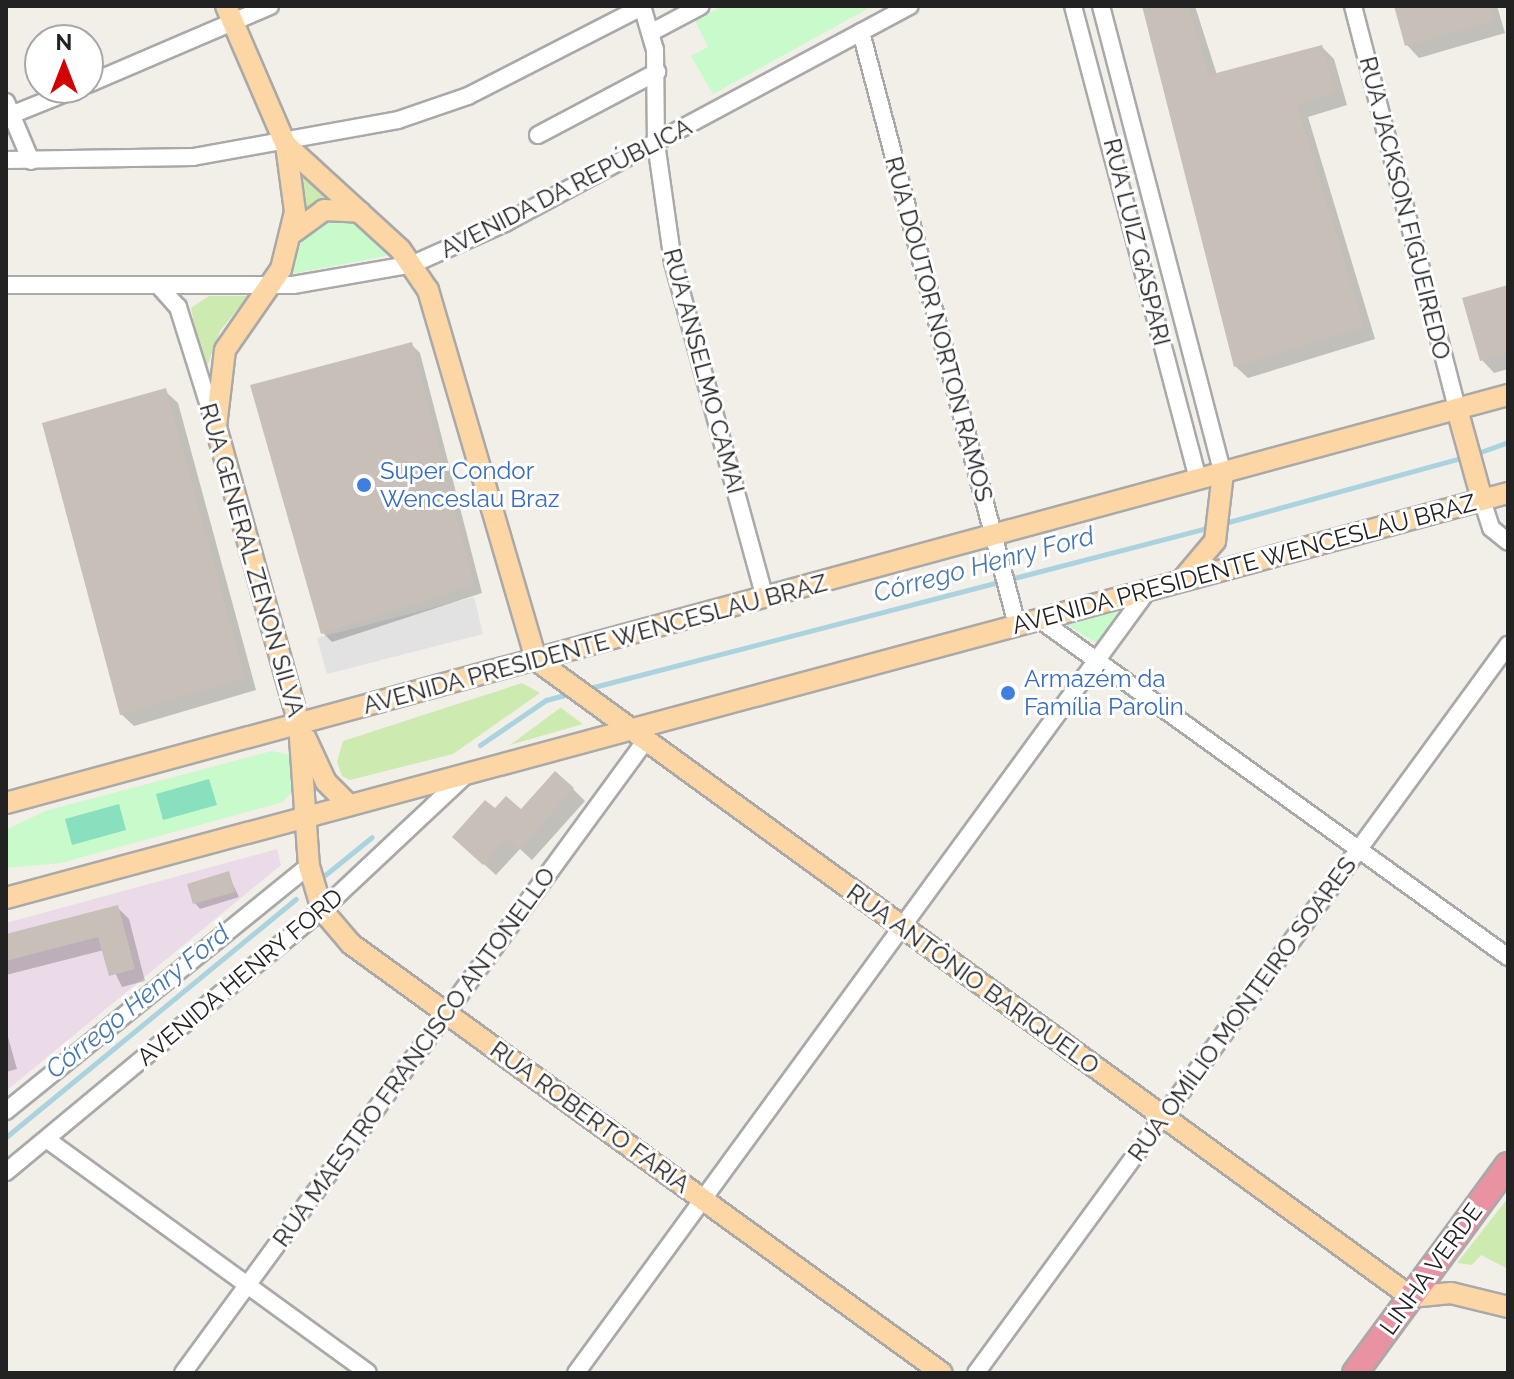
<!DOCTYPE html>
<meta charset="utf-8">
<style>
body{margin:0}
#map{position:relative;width:1514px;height:1379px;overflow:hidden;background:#f2efe9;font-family:Raleway,sans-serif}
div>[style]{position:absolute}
.industrial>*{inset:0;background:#ebdbe8}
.grass>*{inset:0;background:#cdebb0}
.park>*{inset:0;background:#c8facc}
.pitch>*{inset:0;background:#88e0be}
.parking>*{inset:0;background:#e2e2e2}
.shadow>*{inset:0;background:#0003}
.stream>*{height:5px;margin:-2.5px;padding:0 2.5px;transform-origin:2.5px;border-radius:2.5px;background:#aad3df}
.building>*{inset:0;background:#c7bfb8}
.roads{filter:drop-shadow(2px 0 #a9a9a9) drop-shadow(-2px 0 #a9a9a9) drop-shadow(0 2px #a9a9a9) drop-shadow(0 -2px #a9a9a9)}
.minor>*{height:16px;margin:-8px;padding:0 8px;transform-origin:8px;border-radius:8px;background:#fff}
.major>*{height:20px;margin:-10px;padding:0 10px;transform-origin:10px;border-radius:10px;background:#fcd6a4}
.highway>*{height:24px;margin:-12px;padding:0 12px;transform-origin:12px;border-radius:12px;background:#e892a2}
.dots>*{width:22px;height:22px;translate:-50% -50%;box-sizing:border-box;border:4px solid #fff;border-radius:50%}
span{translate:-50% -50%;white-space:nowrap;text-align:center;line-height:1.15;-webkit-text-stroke:6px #fff;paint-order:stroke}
.street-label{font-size:24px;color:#222}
.shop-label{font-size:24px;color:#366cbe}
.left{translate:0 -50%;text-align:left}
.water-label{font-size:26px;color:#4a7aab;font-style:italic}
.frame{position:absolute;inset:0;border:8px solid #222;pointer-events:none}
.north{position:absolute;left:24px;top:24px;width:80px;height:80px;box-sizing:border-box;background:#fff;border:2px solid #a7a7a7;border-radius:50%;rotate:0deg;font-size:22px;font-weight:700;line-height:32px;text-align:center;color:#222}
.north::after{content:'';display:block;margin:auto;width:28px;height:36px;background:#d40000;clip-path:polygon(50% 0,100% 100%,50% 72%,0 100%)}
</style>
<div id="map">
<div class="industrial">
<div style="clip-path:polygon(277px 849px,281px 865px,6px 1091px,6px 923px)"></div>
</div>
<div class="grass">
<div style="clip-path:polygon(298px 164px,335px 198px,303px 214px,303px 192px)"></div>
<div style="clip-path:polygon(209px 296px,248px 296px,220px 331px,204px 375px,191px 308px)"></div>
<div style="clip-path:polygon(522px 683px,540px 693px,453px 754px,350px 780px,342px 776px,337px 762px,343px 741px)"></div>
<div style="clip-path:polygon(561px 708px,583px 724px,510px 745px,560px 708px)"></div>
<div style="clip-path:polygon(1508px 1198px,1508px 1269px,1481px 1255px,1472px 1265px,1457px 1263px)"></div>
</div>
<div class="park">
<div style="clip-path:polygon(722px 6px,868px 6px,869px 8px,713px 94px,691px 56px,708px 47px,695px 21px)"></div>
<div style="clip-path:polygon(330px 218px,356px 221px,391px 255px,285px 275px,308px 230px)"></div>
<div style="clip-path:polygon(1123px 610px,1100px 645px,1067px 625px)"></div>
<div style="clip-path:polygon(272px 751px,290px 755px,292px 791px,283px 802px,61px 863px,6px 868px,6px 830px,45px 811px)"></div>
</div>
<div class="pitch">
<div style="clip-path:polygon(209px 779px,217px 805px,163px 820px,156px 794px)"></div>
<div style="clip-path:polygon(119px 804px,126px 830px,72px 845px,65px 819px)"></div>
</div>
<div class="parking">
<div style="clip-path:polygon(474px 597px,483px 634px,327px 674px,317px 638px)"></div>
</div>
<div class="shadow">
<div style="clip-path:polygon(1143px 6px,1195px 6px,1217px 75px,1322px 47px,1334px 59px,1347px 105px,1308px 117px,1375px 339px,1248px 378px,1235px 366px)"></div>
<div style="clip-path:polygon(1396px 6px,1497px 6px,1505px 33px,1419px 58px,1407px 45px)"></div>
<div style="clip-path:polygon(1508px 287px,1508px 369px,1494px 373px,1482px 360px)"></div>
<div style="clip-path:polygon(411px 344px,420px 353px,482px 593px,332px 642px,323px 633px)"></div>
<div style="clip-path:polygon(165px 391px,178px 403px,256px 690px,134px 726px,121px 714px)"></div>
<div style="clip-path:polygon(573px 789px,585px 801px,532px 860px,520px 849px,496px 875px,467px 849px,495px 811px,521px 812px)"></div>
<div style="clip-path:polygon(228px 874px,239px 897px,200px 909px,195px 903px)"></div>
<div style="clip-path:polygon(117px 907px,129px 919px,145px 981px,122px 987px,104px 950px,6px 975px,6px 936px)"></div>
<div style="clip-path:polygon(6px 1030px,17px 1069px,6px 1072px)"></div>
</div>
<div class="stream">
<div style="left:1475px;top:454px;width:35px;rotate:-20deg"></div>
<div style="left:1221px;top:524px;width:253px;rotate:-15.4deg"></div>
<div style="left:586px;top:689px;width:646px;rotate:-14.53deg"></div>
<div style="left:480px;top:745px;width:80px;rotate:-34.3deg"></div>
<div style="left:546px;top:700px;width:27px;rotate:-15deg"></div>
<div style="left:325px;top:875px;width:60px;rotate:-39deg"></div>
<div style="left:6px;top:1137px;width:375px;rotate:-39.4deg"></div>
</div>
<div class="building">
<div style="clip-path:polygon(1142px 6px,1188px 6px,1209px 75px,1322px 45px,1336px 93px,1297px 105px,1364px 327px,1234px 367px)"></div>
<div style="clip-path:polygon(1394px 6px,1489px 6px,1494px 21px,1405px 46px)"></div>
<div style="clip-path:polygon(1508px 285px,1508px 353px,1480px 361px,1462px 298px)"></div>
<div style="clip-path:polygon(412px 342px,474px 585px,321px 634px,250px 385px)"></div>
<div style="clip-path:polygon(166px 388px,245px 678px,120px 715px,42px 423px)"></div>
<div style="clip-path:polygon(555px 771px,574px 788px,519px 849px,506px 839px,483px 865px,452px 837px,485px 800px,495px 808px,506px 796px,521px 809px)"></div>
<div style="clip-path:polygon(229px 871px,235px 892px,193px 904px,187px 884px)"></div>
<div style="clip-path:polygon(118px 905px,135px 969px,109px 976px,98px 937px,6px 961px,6px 934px)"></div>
</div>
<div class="roads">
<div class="minor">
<div style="left:642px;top:6px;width:46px;rotate:73.5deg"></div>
<div style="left:655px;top:50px;width:93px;rotate:89.4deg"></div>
<div style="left:656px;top:143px;width:120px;rotate:81.9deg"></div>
<div style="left:673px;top:262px;width:348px;rotate:74.7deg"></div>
<div style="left:1073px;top:6px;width:489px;rotate:75.2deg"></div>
<div style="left:1101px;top:6px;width:483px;rotate:75.4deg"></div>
<div style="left:1353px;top:6px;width:416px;rotate:75.5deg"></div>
<div style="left:652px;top:32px;width:55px;rotate:-28deg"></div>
<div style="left:861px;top:32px;width:613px;rotate:75.26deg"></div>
<div style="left:88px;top:84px;width:198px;rotate:-23.2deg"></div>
<div style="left:6px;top:102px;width:64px;rotate:67deg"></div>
<div style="left:6px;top:117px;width:78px;rotate:-21.9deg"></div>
<div style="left:538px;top:135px;width:135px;rotate:-27.9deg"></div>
<div style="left:6px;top:160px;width:187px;rotate:-0.9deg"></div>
<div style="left:193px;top:157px;width:208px;rotate:-10.2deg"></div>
<div style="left:398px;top:120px;width:74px;rotate:-18.9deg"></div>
<div style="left:468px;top:96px;width:195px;rotate:-27.1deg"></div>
<div style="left:6px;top:285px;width:287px"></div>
<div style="left:293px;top:285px;width:122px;rotate:-9.9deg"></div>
<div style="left:413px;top:264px;width:101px;rotate:-24deg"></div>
<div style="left:505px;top:223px;width:459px;rotate:-28.2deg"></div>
<div style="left:158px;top:285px;width:30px;rotate:48deg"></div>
<div style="left:178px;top:307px;width:124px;rotate:72.6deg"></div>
<div style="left:1482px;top:500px;width:29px;rotate:72deg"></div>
<div style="left:1491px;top:528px;width:22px;rotate:39deg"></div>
<div style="left:1039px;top:619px;width:578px;rotate:35.78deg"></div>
<div style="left:6px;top:1111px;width:390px;rotate:-39deg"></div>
<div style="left:49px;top:1141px;width:394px;rotate:36deg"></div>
<div style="left:6px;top:1172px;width:410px;rotate:-39.7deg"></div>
<div style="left:322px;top:910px;width:197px;rotate:-43.2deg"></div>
<div style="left:183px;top:1373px;width:784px;rotate:-53.82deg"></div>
<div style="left:576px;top:1373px;width:970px;rotate:-53.85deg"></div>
<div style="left:976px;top:1373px;width:902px;rotate:-53.84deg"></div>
</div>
<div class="major">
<div style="left:226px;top:6px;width:151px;rotate:66.7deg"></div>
<div style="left:286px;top:145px;width:68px;rotate:82.3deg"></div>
<div style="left:295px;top:212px;width:59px;rotate:103.8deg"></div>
<div style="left:281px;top:269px;width:98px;rotate:124.7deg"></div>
<div style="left:225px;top:350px;width:78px;rotate:96.7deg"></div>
<div style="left:216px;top:427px;width:308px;rotate:74.4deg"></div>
<div style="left:299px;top:724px;width:142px;rotate:86deg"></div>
<div style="left:309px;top:866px;width:46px;rotate:73.5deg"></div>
<div style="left:322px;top:910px;width:45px;rotate:49.5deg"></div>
<div style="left:351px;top:944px;width:730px;rotate:35.98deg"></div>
<div style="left:286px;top:145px;width:154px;rotate:42.4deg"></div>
<div style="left:400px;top:249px;width:50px;rotate:55.7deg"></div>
<div style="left:428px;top:290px;width:385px;rotate:73.7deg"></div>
<div style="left:536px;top:660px;width:1082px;rotate:36.05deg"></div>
<div style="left:1411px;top:1297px;width:40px;rotate:-5.7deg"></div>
<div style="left:1451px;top:1293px;width:59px;rotate:13.8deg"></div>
<div style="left:294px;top:232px;width:37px;rotate:-36deg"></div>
<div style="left:324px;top:210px;width:36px;rotate:3deg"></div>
<div style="left:1457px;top:409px;width:94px;rotate:74.6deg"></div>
<div style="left:1183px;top:579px;width:50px;rotate:-49.9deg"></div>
<div style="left:1215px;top:541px;width:68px;rotate:-83.3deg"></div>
<div style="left:306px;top:739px;width:47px;rotate:65.1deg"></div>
<div style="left:326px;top:782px;width:33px;rotate:45deg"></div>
<div style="left:6px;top:803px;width:1556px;rotate:-15.2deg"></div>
<div style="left:6px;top:898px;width:1556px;rotate:-15.09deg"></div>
</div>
<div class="highway">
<div style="left:1355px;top:1373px;width:258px;rotate:-53.7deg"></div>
</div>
</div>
<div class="dots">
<div style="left:364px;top:485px;background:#3f7fe0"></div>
<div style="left:1008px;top:693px;background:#3f7fe0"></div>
</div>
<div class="street-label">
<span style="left:566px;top:188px;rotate:-27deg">AVENIDA DA REPÚBLICA</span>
<span style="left:1405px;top:208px;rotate:76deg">RUA JACKSON FIGUEIREDO</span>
<span style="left:1137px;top:242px;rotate:76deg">RUA LUIZ GASPARI</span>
<span style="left:939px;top:329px;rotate:75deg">RUA DOUTOR NORTON RAMOS</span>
<span style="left:704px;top:371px;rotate:75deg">RUA ANSELMO CAMAI</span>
<span style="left:252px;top:560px;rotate:74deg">RUA GENERAL ZENON SILVA</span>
<span style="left:1244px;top:564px;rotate:-15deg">AVENIDA PRESIDENTE WENCESLAU BRAZ</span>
<span style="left:595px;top:644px;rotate:-15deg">AVENIDA PRESIDENTE WENCESLAU BRAZ</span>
<span style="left:240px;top:977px;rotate:-40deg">AVENIDA HENRY FORD</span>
<span style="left:973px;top:979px;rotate:36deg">RUA ANTÔNIO BARIQUELO</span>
<span style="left:1242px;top:1009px;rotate:-54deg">RUA OMÍLIO MONTEIRO SOARES</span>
<span style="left:414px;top:1057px;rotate:-54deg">RUA MAESTRO FRANCISCO ANTONELLO</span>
<span style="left:590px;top:1117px;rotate:36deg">RUA ROBERTO FARIA</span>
<span style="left:1431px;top:1269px;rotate:-54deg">LINHA VERDE</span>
</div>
<div class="shop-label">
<span class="left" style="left:380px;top:485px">Super Condor<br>Wenceslau Braz</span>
<span class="left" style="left:1024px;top:693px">Armazém da<br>Família Parolin</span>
</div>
<div class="water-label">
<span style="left:984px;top:565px;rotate:-15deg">Córrego Henry Ford</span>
<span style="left:138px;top:1002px;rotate:-39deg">Córrego Henry Ford</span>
</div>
<div class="frame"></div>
<div class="north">N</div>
</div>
